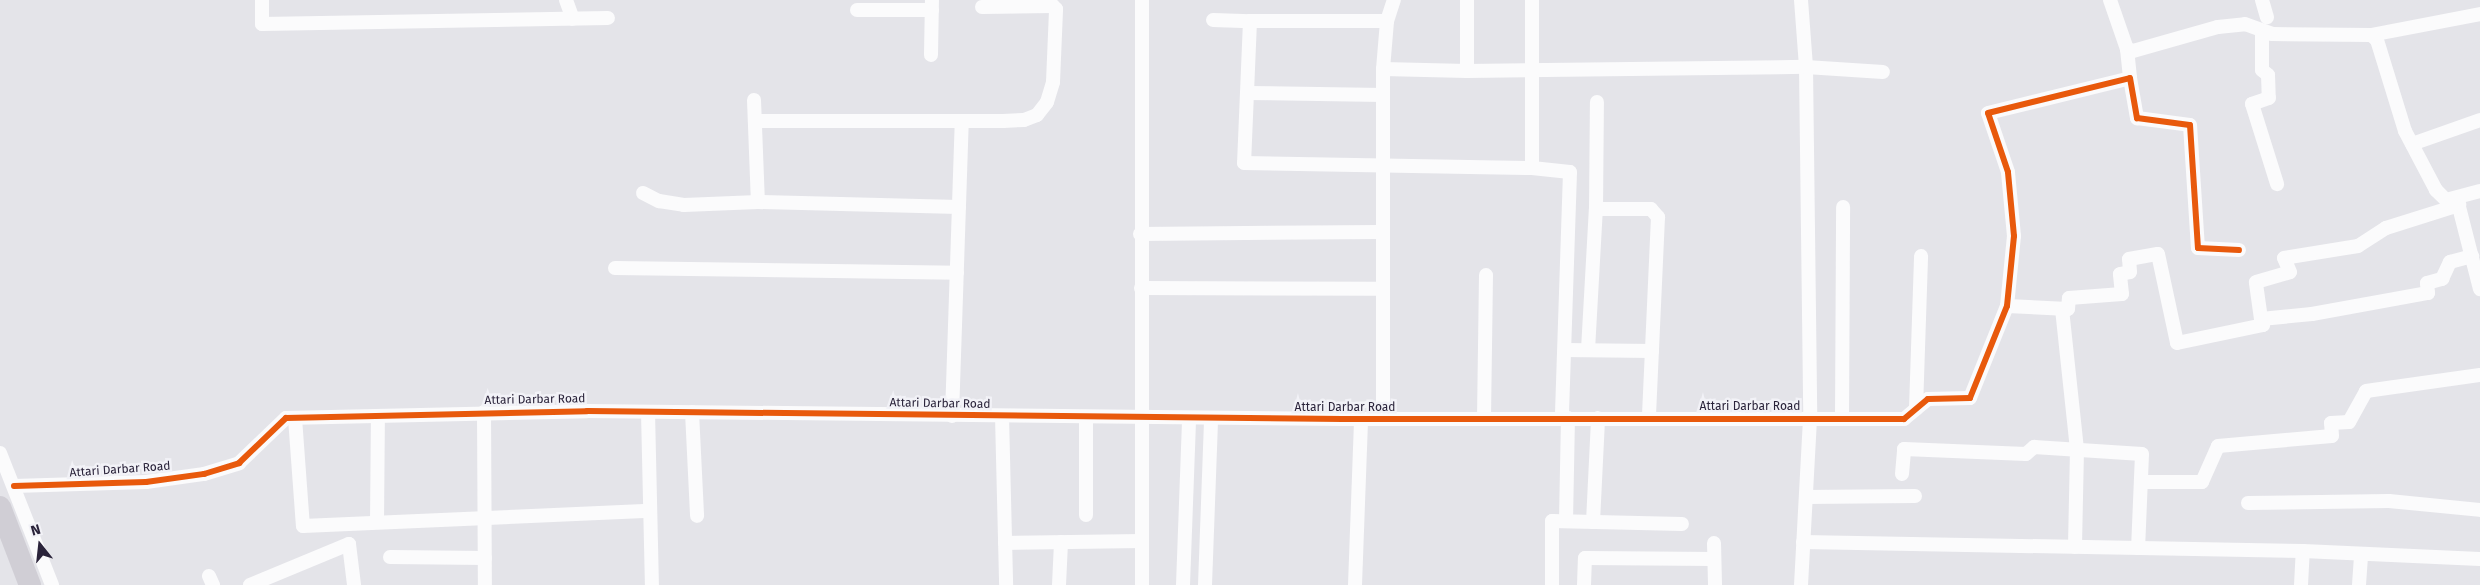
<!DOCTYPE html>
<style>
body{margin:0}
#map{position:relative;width:2480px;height:585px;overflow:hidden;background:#e4e4e9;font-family:"Fira Sans",sans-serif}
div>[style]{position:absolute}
.minor>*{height:14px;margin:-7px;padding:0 7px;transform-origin:7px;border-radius:7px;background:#fbfbfc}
.primary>*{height:22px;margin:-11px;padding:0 11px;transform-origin:11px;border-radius:11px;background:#d0ced5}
.cycleway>*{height:6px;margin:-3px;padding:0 3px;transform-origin:3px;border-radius:3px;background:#e8590c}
span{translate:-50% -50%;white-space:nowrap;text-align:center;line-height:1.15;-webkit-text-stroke:5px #f2f2f7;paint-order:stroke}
.street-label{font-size:12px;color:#2a233a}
.north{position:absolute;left:15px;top:520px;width:50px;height:50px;-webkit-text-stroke:4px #f2f2f7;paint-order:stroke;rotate:344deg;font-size:14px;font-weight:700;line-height:20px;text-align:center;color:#2a233a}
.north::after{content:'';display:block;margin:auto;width:18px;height:22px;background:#2a233a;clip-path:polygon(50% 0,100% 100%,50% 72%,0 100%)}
</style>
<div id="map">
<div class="minor">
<div style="left:262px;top:0;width:24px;rotate:90deg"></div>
<div style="left:262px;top:24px;width:346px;rotate:-1deg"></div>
<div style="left:566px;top:0;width:20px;rotate:70deg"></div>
<div style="left:1801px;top:0;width:67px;rotate:85.7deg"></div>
<div style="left:1806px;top:67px;width:352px;rotate:89.3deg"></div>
<div style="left:1810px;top:419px;width:166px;rotate:93.1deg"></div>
<div style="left:2110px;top:0;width:52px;rotate:70.9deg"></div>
<div style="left:2127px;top:49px;width:6px;rotate:18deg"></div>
<div style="left:2133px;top:51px;width:88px;rotate:-15.8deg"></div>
<div style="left:2218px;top:27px;width:27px;rotate:-6deg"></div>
<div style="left:2245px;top:24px;width:29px;rotate:20deg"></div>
<div style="left:2272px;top:34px;width:99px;rotate:0.6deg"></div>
<div style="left:2371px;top:35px;width:111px;rotate:-10.9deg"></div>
<div style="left:2262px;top:0;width:18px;rotate:74deg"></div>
<div style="left:857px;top:10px;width:75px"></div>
<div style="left:1213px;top:20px;width:37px;rotate:2deg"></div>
<div style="left:1250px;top:21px;width:142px;rotate:92.4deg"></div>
<div style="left:1244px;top:163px;width:288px;rotate:1deg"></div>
<div style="left:1532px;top:168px;width:38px;rotate:6deg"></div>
<div style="left:1570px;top:172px;width:246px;rotate:91.9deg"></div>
<div style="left:1250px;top:21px;width:137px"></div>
<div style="left:2262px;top:33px;width:37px;rotate:90deg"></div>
<div style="left:2262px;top:70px;width:8px;rotate:40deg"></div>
<div style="left:2268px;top:75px;width:23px;rotate:88deg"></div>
<div style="left:2269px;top:98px;width:18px;rotate:161deg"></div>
<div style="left:2252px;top:104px;width:84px;rotate:72.6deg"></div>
<div style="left:2371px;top:35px;width:8px;rotate:40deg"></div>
<div style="left:2377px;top:40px;width:95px;rotate:72.9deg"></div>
<div style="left:2405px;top:131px;width:67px;rotate:62.3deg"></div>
<div style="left:2436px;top:190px;width:14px;rotate:45deg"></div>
<div style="left:2446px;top:200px;width:35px;rotate:-15deg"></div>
<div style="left:2127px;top:49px;width:29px;rotate:84deg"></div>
<div style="left:931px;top:55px;width:55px;rotate:-89deg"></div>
<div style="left:1383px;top:69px;width:84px;rotate:1.4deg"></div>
<div style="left:1467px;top:71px;width:71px;rotate:-90deg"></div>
<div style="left:1467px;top:71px;width:339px;rotate:-0.7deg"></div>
<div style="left:1806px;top:67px;width:77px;rotate:3.7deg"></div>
<div style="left:1247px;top:93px;width:136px;rotate:0.8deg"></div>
<div style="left:754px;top:100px;width:102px;rotate:87.8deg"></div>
<div style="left:755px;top:121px;width:248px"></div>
<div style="left:1003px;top:121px;width:21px;rotate:-3deg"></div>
<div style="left:1024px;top:120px;width:14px;rotate:-21deg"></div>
<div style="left:1037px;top:115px;width:16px;rotate:-52deg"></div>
<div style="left:1047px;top:102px;width:21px;rotate:-73deg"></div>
<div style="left:1053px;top:82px;width:73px;rotate:-87.6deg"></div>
<div style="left:1056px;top:9px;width:4px;rotate:-135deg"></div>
<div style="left:1053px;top:6px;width:71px;rotate:179.2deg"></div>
<div style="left:2412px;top:144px;width:72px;rotate:-19.4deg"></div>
<div style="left:1532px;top:168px;width:168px;rotate:-90deg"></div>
<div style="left:643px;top:193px;width:18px;rotate:27deg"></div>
<div style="left:659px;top:201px;width:25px;rotate:9deg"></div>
<div style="left:684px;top:205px;width:74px;rotate:-2.3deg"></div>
<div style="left:758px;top:202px;width:201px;rotate:1.4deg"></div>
<div style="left:2457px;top:199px;width:93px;rotate:75.7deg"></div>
<div style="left:1596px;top:209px;width:55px"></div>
<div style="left:1651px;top:209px;width:11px;rotate:49deg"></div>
<div style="left:1658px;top:217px;width:201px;rotate:92.6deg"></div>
<div style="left:1140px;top:234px;width:241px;rotate:-0.5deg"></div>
<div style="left:615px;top:268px;width:342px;rotate:0.8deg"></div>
<div style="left:1141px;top:288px;width:241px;rotate:0.2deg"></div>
<div style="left:2007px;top:306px;width:61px;rotate:2.8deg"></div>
<div style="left:2068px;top:309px;width:11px;rotate:-85deg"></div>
<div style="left:2069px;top:298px;width:53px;rotate:-4.3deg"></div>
<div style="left:2122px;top:294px;width:20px;rotate:-96deg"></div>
<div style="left:2120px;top:274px;width:10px;rotate:-11deg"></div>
<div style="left:2130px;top:272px;width:13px;rotate:-94deg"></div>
<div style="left:2129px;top:259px;width:29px;rotate:-10deg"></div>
<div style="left:2158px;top:254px;width:91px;rotate:77.9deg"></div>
<div style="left:2177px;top:343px;width:88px;rotate:-11.8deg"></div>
<div style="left:2263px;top:325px;width:6px;rotate:-108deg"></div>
<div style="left:2261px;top:319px;width:51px;rotate:-5.6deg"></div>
<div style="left:2312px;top:314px;width:118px;rotate:-10.3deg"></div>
<div style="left:2428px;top:293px;width:10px;rotate:-96deg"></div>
<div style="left:2427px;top:283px;width:16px;rotate:-15deg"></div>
<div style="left:2442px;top:279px;width:19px;rotate:-65deg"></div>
<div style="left:2450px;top:262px;width:23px;rotate:-15deg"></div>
<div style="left:2062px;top:309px;width:142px;rotate:83.9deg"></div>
<div style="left:2077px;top:450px;width:97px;rotate:91.2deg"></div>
<div style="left:2261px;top:319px;width:37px;rotate:-98deg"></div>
<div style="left:2256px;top:282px;width:35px;rotate:-16deg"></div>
<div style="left:2290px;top:272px;width:15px;rotate:-113deg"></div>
<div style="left:2284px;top:258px;width:75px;rotate:-9.2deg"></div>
<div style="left:2358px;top:246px;width:33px;rotate:-33deg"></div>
<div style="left:2386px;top:228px;width:77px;rotate:-17.5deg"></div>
<div style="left:1565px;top:350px;width:87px;rotate:0.7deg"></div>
<div style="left:1588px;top:350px;width:141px;rotate:-86.8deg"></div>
<div style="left:1596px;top:209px;width:107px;rotate:-89.5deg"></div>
<div style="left:1916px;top:409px;width:153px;rotate:-88.1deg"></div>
<div style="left:484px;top:412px;width:173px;rotate:89.7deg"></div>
<div style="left:648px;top:412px;width:173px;rotate:88.7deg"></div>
<div style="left:692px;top:412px;width:104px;rotate:87.2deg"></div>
<div style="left:952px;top:416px;width:294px;rotate:-88.1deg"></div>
<div style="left:1002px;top:416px;width:169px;rotate:88.6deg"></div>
<div style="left:295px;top:418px;width:108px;rotate:85.8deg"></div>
<div style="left:303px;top:526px;width:347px;rotate:-2.5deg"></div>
<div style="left:1484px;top:418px;width:143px;rotate:-89.2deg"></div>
<div style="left:1383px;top:419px;width:350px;rotate:-90deg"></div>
<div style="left:1383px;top:69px;width:48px;rotate:-85.2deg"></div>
<div style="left:1387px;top:21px;width:22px;rotate:-72deg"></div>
<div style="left:1842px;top:419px;width:212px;rotate:-89.7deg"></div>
<div style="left:0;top:453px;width:142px;rotate:68.5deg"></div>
<div style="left:1902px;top:474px;width:25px;rotate:-85deg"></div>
<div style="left:1904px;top:449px;width:122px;rotate:2.3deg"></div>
<div style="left:2026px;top:454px;width:11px;rotate:-41deg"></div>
<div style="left:2034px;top:447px;width:108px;rotate:3.7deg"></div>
<div style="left:2142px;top:454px;width:94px;rotate:92.4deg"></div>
<div style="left:2141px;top:482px;width:61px"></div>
<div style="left:2202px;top:482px;width:39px;rotate:-66deg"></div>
<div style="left:2218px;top:446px;width:114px;rotate:-5deg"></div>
<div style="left:2332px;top:436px;width:13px;rotate:-94deg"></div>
<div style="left:2331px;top:423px;width:18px;rotate:-3deg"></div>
<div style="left:2349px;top:422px;width:35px;rotate:-61deg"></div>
<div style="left:2366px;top:391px;width:115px;rotate:-8deg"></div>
<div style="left:14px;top:486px;width:132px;rotate:-1.7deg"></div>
<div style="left:146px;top:482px;width:59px;rotate:-7.9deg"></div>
<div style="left:204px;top:474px;width:37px;rotate:-17deg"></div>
<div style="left:239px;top:463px;width:65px;rotate:-43.8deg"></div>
<div style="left:286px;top:418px;width:301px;rotate:-1.3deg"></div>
<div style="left:587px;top:411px;width:755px;rotate:0.61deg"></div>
<div style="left:1342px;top:419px;width:562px"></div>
<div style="left:1904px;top:419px;width:31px;rotate:-40deg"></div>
<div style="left:1928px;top:399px;width:42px;rotate:-1.4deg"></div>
<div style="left:1970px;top:398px;width:99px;rotate:-68.1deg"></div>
<div style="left:2007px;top:306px;width:70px;rotate:-84.3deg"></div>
<div style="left:2014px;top:236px;width:64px;rotate:-95.4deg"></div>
<div style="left:2008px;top:172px;width:62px;rotate:-108.7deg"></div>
<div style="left:1988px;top:113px;width:146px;rotate:-13.8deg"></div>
<div style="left:2130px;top:78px;width:41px;rotate:80.1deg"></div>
<div style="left:2137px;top:118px;width:53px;rotate:7.5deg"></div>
<div style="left:2190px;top:125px;width:123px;rotate:86.3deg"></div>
<div style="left:2198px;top:248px;width:41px;rotate:2.8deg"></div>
<div style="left:1806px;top:497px;width:109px;rotate:-0.5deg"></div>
<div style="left:2248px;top:503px;width:141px;rotate:-0.8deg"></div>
<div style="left:2389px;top:501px;width:91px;rotate:5.6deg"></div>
<div style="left:1086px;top:515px;width:98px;rotate:-90deg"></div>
<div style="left:1566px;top:521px;width:103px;rotate:-88.9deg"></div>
<div style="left:377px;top:522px;width:106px;rotate:-89.5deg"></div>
<div style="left:1593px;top:522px;width:104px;rotate:-87.2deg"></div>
<div style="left:1803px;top:542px;width:500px;rotate:1.03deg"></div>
<div style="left:2303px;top:551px;width:177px;rotate:2.6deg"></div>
<div style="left:1005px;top:543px;width:137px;rotate:-0.8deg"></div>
<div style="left:1714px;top:543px;width:42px;rotate:88.6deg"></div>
<div style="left:390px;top:557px;width:95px;rotate:0.6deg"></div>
<div style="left:209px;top:576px;width:10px;rotate:66deg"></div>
<div style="left:250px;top:585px;width:107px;rotate:-22.5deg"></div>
<div style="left:349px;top:544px;width:41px;rotate:83deg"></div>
<div style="left:1059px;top:585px;width:43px;rotate:-87.3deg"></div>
<div style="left:1142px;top:585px;width:585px;rotate:-90deg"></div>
<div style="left:1183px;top:585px;width:167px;rotate:-87.9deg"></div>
<div style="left:1205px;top:585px;width:167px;rotate:-87.9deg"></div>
<div style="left:1355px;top:585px;width:166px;rotate:-87.9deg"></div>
<div style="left:1552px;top:585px;width:64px;rotate:-90deg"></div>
<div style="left:1552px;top:521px;width:130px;rotate:1.3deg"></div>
<div style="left:1584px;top:585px;width:27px;rotate:-88deg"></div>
<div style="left:1585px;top:558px;width:129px;rotate:0.4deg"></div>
<div style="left:2301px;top:585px;width:34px;rotate:-87deg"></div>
<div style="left:2359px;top:585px;width:31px;rotate:-86deg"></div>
</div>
<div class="primary">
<div style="left:0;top:507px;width:84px;rotate:69deg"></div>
</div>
<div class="cycleway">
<div style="left:14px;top:486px;width:132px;rotate:-1.7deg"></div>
<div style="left:146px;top:482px;width:59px;rotate:-7.9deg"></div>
<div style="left:204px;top:474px;width:37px;rotate:-17deg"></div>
<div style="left:239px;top:463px;width:65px;rotate:-43.8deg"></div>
<div style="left:286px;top:418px;width:301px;rotate:-1.3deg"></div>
<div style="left:587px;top:411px;width:755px;rotate:0.61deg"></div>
<div style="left:1342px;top:419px;width:562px"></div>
<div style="left:1904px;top:419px;width:31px;rotate:-40deg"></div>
<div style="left:1928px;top:399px;width:42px;rotate:-1.4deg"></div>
<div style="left:1970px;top:398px;width:99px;rotate:-68.1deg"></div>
<div style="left:2007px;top:306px;width:70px;rotate:-84.3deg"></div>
<div style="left:2014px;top:236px;width:64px;rotate:-95.4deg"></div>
<div style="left:2008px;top:172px;width:62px;rotate:-108.7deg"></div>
<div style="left:1988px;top:113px;width:146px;rotate:-13.8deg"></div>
<div style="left:2130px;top:78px;width:41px;rotate:80.1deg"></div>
<div style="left:2137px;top:118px;width:53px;rotate:7.5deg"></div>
<div style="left:2190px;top:125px;width:123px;rotate:86.3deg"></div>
<div style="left:2198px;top:248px;width:41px;rotate:2.8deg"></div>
</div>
<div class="street-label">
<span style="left:535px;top:400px;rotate:-1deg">Attari Darbar Road</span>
<span style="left:940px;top:404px;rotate:1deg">Attari Darbar Road</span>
<span style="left:1750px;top:407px">Attari Darbar Road</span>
<span style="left:1345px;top:408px">Attari Darbar Road</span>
<span style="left:120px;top:470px;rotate:-4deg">Attari Darbar Road</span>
</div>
<div class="north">N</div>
</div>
